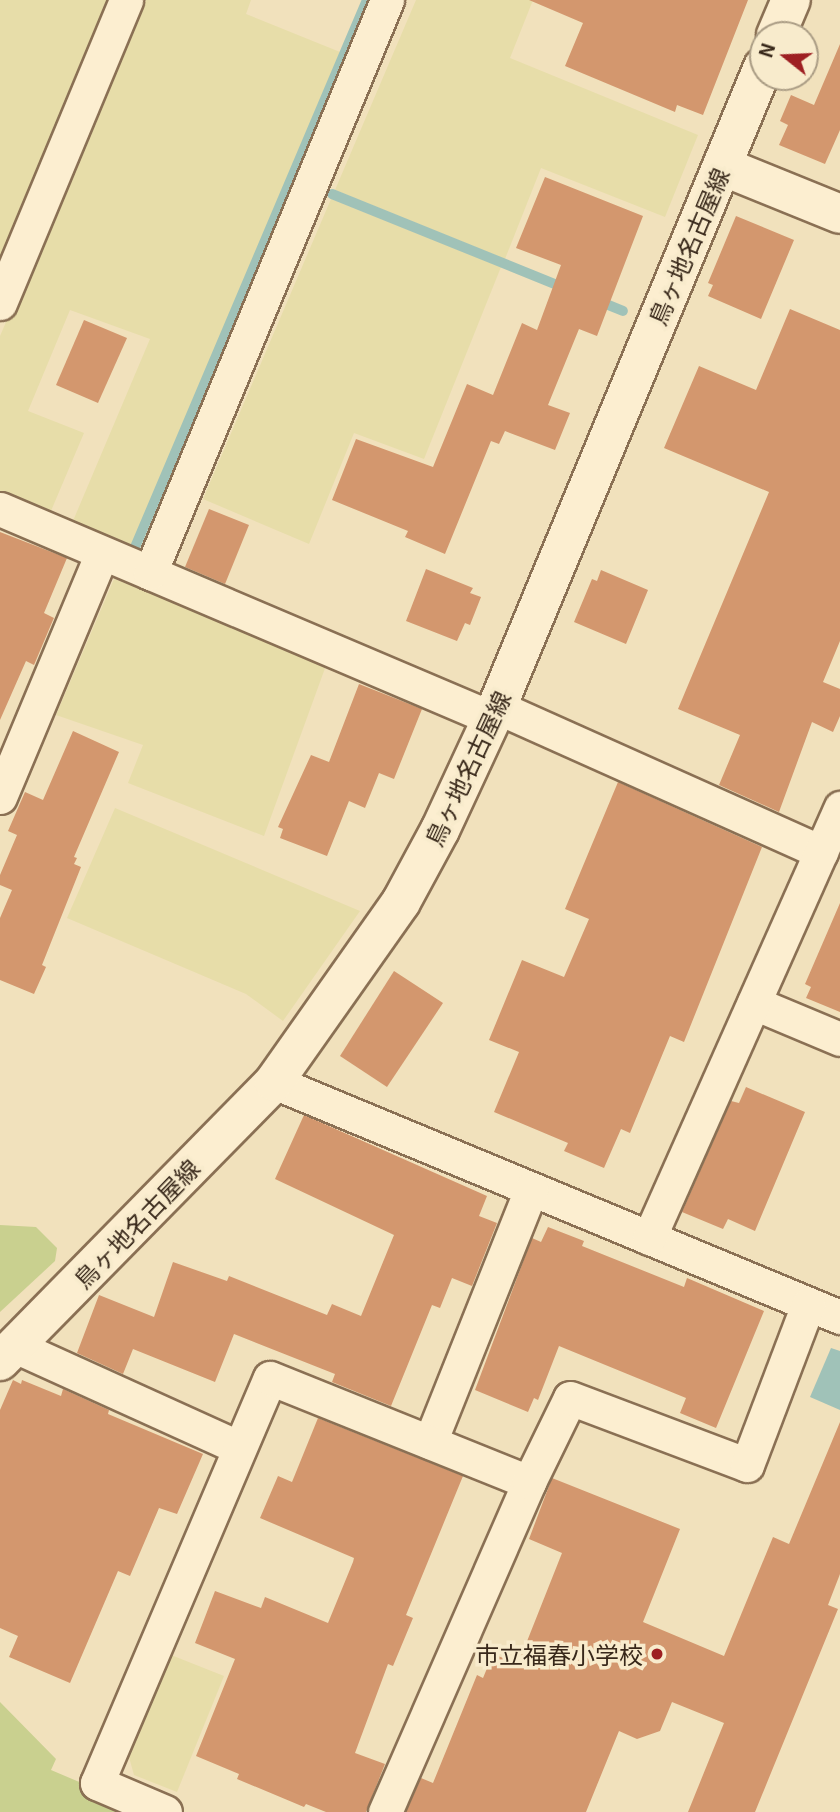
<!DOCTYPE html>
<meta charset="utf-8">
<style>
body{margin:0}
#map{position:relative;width:840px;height:1812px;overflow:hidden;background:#f1e1bc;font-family:Georgia,"Noto Sans JP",serif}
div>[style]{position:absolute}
.farmland>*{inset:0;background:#e7dda9}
.green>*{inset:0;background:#c9d08f}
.water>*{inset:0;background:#a0c2b8}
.stream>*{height:10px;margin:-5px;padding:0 5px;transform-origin:5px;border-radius:5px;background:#a0c2b8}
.building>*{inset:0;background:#d3976e}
.roads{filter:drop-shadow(2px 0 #8a7054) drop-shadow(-2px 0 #8a7054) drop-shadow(0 2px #8a7054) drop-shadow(0 -2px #8a7054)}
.minor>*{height:33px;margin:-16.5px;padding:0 16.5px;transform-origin:16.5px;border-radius:16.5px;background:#fceed0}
.tertiary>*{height:38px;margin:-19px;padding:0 19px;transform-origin:19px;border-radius:19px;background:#fceed0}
.secondary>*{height:38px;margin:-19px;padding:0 19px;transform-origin:19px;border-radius:19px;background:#fceed0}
.dots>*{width:19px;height:19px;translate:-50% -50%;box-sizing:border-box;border:4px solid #f8ebcc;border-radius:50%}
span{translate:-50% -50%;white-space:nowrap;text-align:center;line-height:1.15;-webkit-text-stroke:7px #f8ebcc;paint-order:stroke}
.street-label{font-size:24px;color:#38281a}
.poi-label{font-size:24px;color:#38281a}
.right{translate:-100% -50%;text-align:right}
.north{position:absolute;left:749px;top:21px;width:70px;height:70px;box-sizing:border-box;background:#f8ebcc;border:2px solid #ab9d85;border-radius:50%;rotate:288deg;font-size:19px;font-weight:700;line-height:28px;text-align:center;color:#38281a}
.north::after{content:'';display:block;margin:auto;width:24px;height:32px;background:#9e1f22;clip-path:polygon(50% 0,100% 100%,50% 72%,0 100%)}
</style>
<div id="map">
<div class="farmland">
<div style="clip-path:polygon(0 0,109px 0,0 258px)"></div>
<div style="clip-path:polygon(146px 0,251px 0,246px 14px,340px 52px,129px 553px,70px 528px,150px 339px,70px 310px,28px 411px,84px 433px,48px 518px,0 499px,0 336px)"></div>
<div style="clip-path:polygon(416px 0,533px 0,510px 58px,698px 135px,665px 217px,541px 168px,505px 259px,335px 190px)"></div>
<div style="clip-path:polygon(331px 199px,501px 267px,424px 459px,354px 433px,309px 544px,203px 499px)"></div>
<div style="clip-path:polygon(114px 579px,328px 660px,264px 836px,128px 783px,143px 745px,56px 715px)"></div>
<div style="clip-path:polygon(115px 808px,360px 911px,283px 1021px,246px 994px,67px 918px)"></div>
<div style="clip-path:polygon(166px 1653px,224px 1676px,177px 1792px,134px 1775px,127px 1750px)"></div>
</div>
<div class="green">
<div style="clip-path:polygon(0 1225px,36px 1227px,57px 1248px,55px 1261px,0 1312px)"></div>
<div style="clip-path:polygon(0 1702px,56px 1759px,51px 1770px,150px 1812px,0 1812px)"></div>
</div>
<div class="water">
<div style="clip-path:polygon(831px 1348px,840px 1351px,840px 1410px,810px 1397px)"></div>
</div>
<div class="stream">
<div style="left:332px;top:194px;width:251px;rotate:22deg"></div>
<div style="left:596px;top:300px;width:29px;rotate:22deg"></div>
<div style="left:133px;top:552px;width:600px;rotate:-67.03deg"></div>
</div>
<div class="building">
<div style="clip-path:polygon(529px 0,748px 0,703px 115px,677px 105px,675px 112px,565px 66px,583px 23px)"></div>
<div style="clip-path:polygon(840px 44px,840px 130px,825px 164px,779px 145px,788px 125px,780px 121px,791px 95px,814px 105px)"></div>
<div style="clip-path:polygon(545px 177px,643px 216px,597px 336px,579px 329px,548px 405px,570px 413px,555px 450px,505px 431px,499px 444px,491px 441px,445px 554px,405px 537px,408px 531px,332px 500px,356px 439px,433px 467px,467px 384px,493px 395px,522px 323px,537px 330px,561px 265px,516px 248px)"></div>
<div style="clip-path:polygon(736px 216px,794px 240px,761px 319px,708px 296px,713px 285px,708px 283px)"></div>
<div style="clip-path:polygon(790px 309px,840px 330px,840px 641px,823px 682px,840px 689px,840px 716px,833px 732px,812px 722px,779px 812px,719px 785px,740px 735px,678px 709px,769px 492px,664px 448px,699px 366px,756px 390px)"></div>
<div style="clip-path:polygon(84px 320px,127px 338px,98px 403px,56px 385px)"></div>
<div style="clip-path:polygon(209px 509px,249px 525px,225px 584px,185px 567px)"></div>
<div style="clip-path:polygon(0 532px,67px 558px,44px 613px,54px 618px,53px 620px,34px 665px,26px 661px,0 720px)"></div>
<div style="clip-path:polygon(426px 569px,473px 588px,470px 593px,481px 597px,470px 625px,465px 623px,457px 641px,406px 621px)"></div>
<div style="clip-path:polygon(601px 570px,648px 590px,626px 644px,574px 622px,592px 579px,597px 581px)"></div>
<div style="clip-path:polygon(359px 684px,422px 709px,394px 779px,379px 773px,365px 808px,349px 801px,327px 856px,280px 838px,283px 829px,278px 827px,311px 755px,329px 762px)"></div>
<div style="clip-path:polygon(73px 731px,119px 752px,74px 857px,77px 858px,74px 864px,81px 867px,42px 965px,46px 967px,34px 994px,0 980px,0 918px,12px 890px,0 885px,0 875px,17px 835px,8px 831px,25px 792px,43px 800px)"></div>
<div style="clip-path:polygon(618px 782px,762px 847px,684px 1042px,670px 1036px,630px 1133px,621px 1129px,604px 1168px,564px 1151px,568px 1143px,494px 1112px,519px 1052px,489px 1040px,522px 960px,564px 977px,589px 919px,565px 909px)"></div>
<div style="clip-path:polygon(840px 903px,840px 1012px,806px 998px,811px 987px,805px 984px)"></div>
<div style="clip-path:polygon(394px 971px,443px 1003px,387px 1087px,340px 1056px)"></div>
<div style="clip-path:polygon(746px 1087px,805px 1112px,755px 1231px,728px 1219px,723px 1229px,682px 1212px,731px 1101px,739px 1103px)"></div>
<div style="clip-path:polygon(304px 1115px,487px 1196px,479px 1216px,497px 1223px,472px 1286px,452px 1278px,440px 1308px,432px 1305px,391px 1406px,332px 1382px,335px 1374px,234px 1334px,215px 1382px,133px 1349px,123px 1374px,77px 1353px,99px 1295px,154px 1317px,173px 1262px,227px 1281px,229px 1276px,327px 1315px,332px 1304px,361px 1316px,394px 1235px,275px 1179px)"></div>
<div style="clip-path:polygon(548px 1227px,584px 1241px,582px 1246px,684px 1287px,687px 1278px,764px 1311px,716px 1428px,680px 1413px,686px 1398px,559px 1346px,538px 1400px,534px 1398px,528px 1412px,475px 1390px,532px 1238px,541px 1242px)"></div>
<div style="clip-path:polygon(13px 1380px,21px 1384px,22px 1380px,61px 1396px,63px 1389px,109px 1410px,108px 1414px,203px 1454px,177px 1514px,159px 1508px,130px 1576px,118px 1571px,70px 1683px,9px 1657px,18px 1636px,0 1628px,0 1410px)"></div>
<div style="clip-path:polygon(318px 1418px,463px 1476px,406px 1615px,413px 1618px,393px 1666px,388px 1664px,355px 1753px,385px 1764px,366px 1812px,326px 1812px,306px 1804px,304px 1807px,237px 1779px,239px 1774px,196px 1756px,235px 1659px,195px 1643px,215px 1591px,261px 1608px,265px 1597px,328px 1623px,353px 1562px,354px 1558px,260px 1518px,278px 1476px,292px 1482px)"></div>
<div style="clip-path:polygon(840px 1422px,840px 1574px,828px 1605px,838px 1609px,755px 1812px,688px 1812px,724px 1723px,672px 1702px,660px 1731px,637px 1739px,619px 1731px,586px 1812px,406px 1812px,421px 1778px,433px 1783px,477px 1675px,483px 1678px,493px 1654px,518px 1664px,562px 1553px,529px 1539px,552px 1478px,680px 1529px,643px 1622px,724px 1656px,773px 1537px,789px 1544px)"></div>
</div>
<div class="roads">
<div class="minor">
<div style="left:0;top:303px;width:328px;rotate:-67.4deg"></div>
<div style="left:0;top:509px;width:535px;rotate:23.02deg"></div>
<div style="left:150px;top:573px;width:620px;rotate:-67.53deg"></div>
<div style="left:497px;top:707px;width:355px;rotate:24.1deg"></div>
<div style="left:0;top:797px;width:264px;rotate:-67.3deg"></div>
<div style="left:754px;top:1003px;width:93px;rotate:22.7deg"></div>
<div style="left:274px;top:1082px;width:613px;rotate:22.55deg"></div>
<div style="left:649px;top:1238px;width:471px;rotate:-66deg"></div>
<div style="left:15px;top:1346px;width:245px;rotate:24.4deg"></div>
<div style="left:430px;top:1442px;width:272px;rotate:-68.2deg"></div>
<div style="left:165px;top:1812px;width:74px;rotate:-156.9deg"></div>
<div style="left:97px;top:1783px;width:440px;rotate:-66.9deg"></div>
<div style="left:270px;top:1378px;width:279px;rotate:21.9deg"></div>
<div style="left:385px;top:1812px;width:360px;rotate:-66.4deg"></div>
<div style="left:529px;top:1482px;width:93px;rotate:-64deg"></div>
<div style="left:570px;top:1398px;width:189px;rotate:20.7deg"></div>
<div style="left:747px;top:1465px;width:172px;rotate:-69.2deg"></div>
</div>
<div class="tertiary">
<div style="left:722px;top:166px;width:127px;rotate:22.1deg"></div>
</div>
<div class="secondary">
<div style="left:776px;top:35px;width:38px;rotate:-67deg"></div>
<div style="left:0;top:1361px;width:391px;rotate:-45.5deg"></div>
<div style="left:274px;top:1082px;width:220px;rotate:-54.8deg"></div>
<div style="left:401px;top:902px;width:82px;rotate:-61.6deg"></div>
<div style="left:440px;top:830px;width:136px;rotate:-65.1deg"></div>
<div style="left:497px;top:707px;width:693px;rotate:-67.43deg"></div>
</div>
</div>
<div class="dots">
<div style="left:657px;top:1654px;background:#9e1f22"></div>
</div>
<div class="street-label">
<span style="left:688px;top:246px;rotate:-67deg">鳥ヶ地名古屋線</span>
<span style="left:467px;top:768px;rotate:-65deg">鳥ヶ地名古屋線</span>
<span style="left:136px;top:1223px;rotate:-46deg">鳥ヶ地名古屋線</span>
</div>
<div class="poi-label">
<span class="right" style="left:643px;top:1654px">市立福春小学校</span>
</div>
<div class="north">N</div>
</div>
